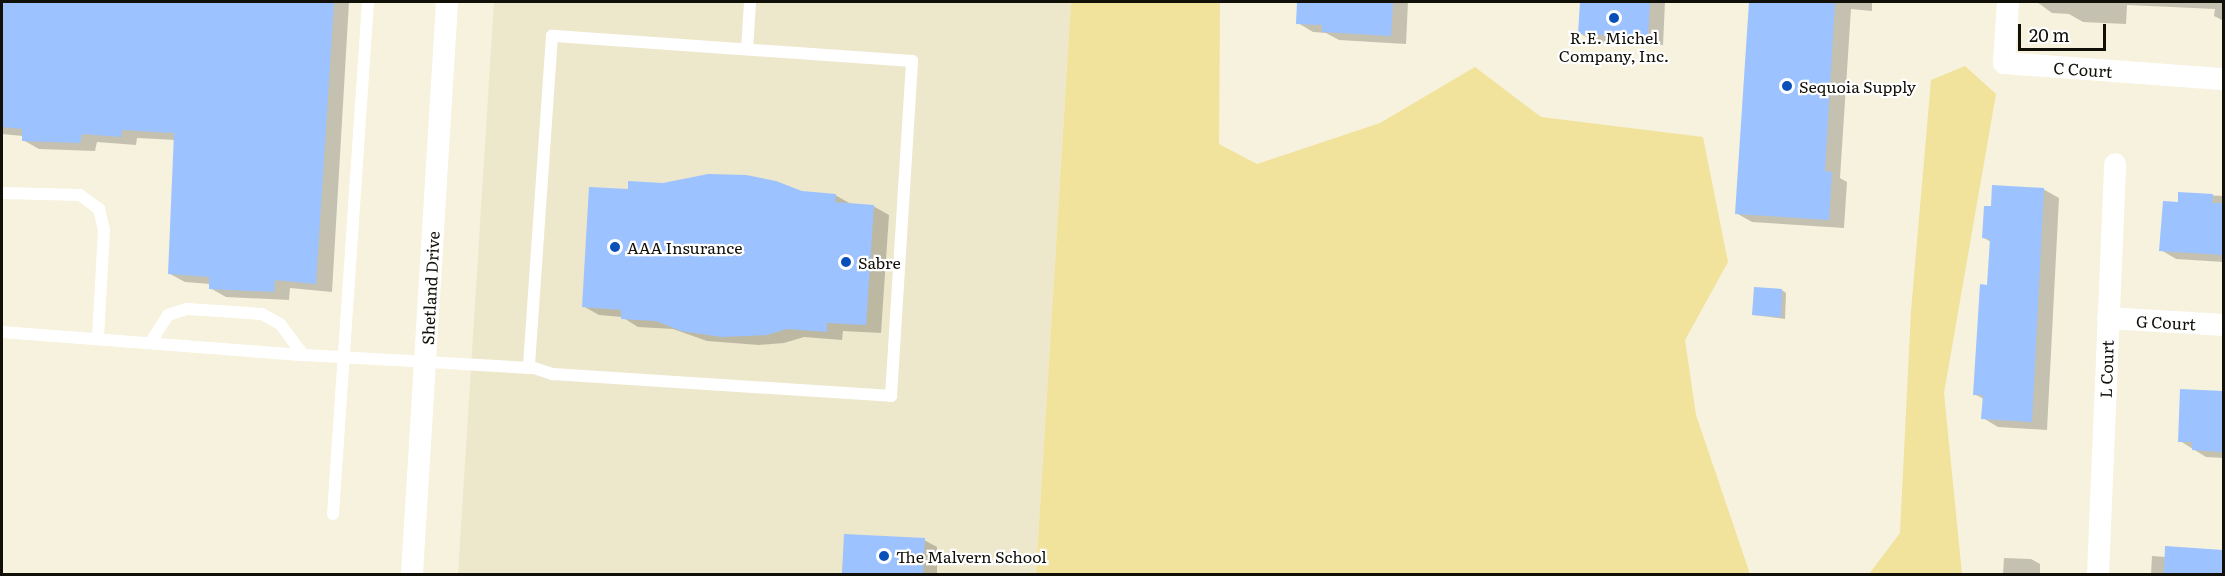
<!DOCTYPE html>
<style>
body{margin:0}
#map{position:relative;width:2225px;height:576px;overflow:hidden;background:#f6f2dd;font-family:Literata,serif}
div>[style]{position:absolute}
.built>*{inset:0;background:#ede7cb}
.green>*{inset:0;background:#f1e29c}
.shadow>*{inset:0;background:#0003}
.building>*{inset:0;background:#9cc2ff}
.service>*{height:12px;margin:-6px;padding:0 6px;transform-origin:6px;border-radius:6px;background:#fff}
.minor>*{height:22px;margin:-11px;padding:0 11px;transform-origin:11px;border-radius:11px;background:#fff}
.dots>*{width:16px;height:16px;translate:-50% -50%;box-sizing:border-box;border:3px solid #fff;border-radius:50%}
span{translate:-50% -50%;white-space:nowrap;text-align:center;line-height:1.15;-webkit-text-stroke:4.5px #fff;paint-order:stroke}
.poi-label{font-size:16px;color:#100f08}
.left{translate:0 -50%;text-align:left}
.street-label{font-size:16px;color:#100f08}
.frame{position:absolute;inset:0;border:3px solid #100f08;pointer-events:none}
.scale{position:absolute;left:2018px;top:24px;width:88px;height:27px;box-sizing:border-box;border:3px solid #100f08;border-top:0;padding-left:8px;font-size:18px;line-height:21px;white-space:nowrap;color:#100f08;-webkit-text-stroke:4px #fff;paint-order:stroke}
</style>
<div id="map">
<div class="built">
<div style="clip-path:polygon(494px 2px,1071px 2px,1036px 574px,458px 574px)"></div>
</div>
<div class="green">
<div style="clip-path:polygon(1071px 2px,1220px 2px,1219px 144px,1257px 164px,1380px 123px,1475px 67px,1541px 117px,1703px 137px,1728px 262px,1685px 340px,1696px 415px,1750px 574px,1036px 574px)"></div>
<div style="clip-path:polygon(1965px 66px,1996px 94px,1944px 393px,1962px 574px,1869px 574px,1900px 533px,1911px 311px,1931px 80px)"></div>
</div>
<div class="shadow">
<div style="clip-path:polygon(2px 2px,349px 2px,332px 292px,290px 288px,289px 300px,226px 297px,210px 288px,210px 284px,185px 282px,170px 274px,176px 140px,137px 138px,136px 145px,97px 142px,95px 151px,39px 149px,23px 140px,23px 136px,2px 134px)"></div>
<div style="clip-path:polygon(1299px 2px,1408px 2px,1406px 44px,1339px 40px,1326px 33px,1313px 32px,1298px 23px)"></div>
<div style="clip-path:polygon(1581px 2px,1665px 2px,1663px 45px,1595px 42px,1579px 33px)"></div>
<div style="clip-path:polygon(1750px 2px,1872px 2px,1872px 11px,1851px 9px,1840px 178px,1847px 182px,1844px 228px,1752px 222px,1736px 213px)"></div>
<div style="clip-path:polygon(2037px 2px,2224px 2px,2224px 21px,2214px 16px,2215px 9px,2127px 5px,2126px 24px,2083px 22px,2069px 14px,2052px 13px)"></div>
<div style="clip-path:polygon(2043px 189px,2059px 198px,2047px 430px,1998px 427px,1983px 418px,1984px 399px,1974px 394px,1989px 286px,1991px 242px,1984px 238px,1992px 208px)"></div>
<div style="clip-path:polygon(802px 193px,835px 195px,851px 204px,873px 206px,889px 215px,881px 333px,843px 331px,842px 340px,804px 337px,784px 343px,759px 345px,707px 341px,673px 329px,638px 327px,622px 317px,599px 315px,583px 306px)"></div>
<div style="clip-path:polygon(2180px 194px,2224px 196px,2224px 262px,2176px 259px,2161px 250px,2179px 203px)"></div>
<div style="clip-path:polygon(1782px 290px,1786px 293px,1785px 319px,1754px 315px)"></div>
<div style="clip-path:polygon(2182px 391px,2224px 392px,2224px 458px,2206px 457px,2180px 441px)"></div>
<div style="clip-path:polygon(845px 536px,924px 540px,937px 547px,937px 574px,842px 574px)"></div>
<div style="clip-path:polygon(2166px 548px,2224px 551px,2224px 574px,2151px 574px,2152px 556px,2166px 557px)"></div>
<div style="clip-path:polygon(2004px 558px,2031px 559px,2040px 564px,2040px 574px,2003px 574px)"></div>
</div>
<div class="building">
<div style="clip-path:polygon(2px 2px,334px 2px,316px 284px,275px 280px,274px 292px,209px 289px,209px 277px,168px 274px,174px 133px,122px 130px,121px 137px,82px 134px,80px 143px,22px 141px,22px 129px,2px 127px)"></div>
<div style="clip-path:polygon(1297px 2px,1393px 2px,1391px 36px,1322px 32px,1322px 25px,1296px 24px)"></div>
<div style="clip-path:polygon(1580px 2px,1650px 2px,1648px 37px,1578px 34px)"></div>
<div style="clip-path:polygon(1749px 2px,1835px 2px,1825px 171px,1832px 172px,1829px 220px,1735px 214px)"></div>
<div style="clip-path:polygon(708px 174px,746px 175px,776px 181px,802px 191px,836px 194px,835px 202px,874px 205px,866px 325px,827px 323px,827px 332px,787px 329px,767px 335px,721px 337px,681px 331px,656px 321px,621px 319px,621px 310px,582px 307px,589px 187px,628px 189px,628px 181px,663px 183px)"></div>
<div style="clip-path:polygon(1992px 185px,2044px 188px,2032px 422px,1981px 419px,1983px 395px,1973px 395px,1980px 284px,1987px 285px,1990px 239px,1982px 238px,1984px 206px,1991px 206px)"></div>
<div style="clip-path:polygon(2178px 192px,2213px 194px,2212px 203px,2223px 203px,2223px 255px,2159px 251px,2163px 201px,2178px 202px)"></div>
<div style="clip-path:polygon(1754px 287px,1782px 289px,1781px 317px,1752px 315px)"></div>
<div style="clip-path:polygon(2180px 389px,2223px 391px,2223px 452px,2192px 450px,2192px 442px,2178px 442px)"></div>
<div style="clip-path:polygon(844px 534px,925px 538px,923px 574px,842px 574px)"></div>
<div style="clip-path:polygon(2165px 546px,2223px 550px,2223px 574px,2164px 574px)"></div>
</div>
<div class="service">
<div style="left:747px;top:49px;width:47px;rotate:-86.3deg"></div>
<div style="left:2px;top:193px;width:78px;rotate:1.5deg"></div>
<div style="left:80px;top:195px;width:24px;rotate:36deg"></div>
<div style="left:99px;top:209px;width:22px;rotate:77deg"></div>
<div style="left:104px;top:230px;width:109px;rotate:93.2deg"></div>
<div style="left:2px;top:332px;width:302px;rotate:4.4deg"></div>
<div style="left:303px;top:355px;width:159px;rotate:3.2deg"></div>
<div style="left:462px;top:364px;width:67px;rotate:3.4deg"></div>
<div style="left:529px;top:368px;width:5px"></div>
<div style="left:534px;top:368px;width:20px;rotate:18deg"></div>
<div style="left:553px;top:374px;width:339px;rotate:3.7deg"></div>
<div style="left:891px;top:396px;width:336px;rotate:-86.4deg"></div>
<div style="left:912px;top:61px;width:361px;rotate:-176deg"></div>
<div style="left:552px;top:36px;width:333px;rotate:94deg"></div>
<div style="left:150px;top:343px;width:33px;rotate:-57deg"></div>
<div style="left:168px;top:315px;width:20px;rotate:-18deg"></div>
<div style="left:187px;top:309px;width:75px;rotate:3.8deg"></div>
<div style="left:262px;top:314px;width:21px;rotate:29deg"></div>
<div style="left:280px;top:324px;width:39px;rotate:53deg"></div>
<div style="left:333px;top:514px;width:513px;rotate:-86.09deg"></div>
</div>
<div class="minor">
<div style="left:2008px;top:2px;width:61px;rotate:93.8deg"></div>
<div style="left:2004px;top:63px;width:221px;rotate:4.2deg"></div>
<div style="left:2108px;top:318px;width:116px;rotate:3.5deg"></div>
<div style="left:412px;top:574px;width:573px;rotate:-86.5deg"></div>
<div style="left:2098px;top:574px;width:410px;rotate:-87.6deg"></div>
</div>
<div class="dots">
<div style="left:1614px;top:18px;background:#084fb9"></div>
<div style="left:1787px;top:86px;background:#084fb9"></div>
<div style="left:615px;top:247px;background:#084fb9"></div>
<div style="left:846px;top:262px;background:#084fb9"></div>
<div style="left:884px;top:556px;background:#084fb9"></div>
</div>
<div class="poi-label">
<span style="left:1614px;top:46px">R.E. Michel<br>Company, Inc.</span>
<span class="left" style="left:1799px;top:86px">Sequoia Supply</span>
<span class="left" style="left:627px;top:247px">AAA Insurance</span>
<span class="left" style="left:858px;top:262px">Sabre</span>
<span class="left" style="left:896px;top:556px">The Malvern School</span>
</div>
<div class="street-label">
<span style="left:2083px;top:69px;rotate:4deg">C Court</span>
<span style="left:430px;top:288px;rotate:-87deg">Shetland Drive</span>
<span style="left:2166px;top:322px;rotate:3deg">G Court</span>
<span style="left:2106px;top:369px;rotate:-88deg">L Court</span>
</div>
<div class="frame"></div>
<div class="scale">20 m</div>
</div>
